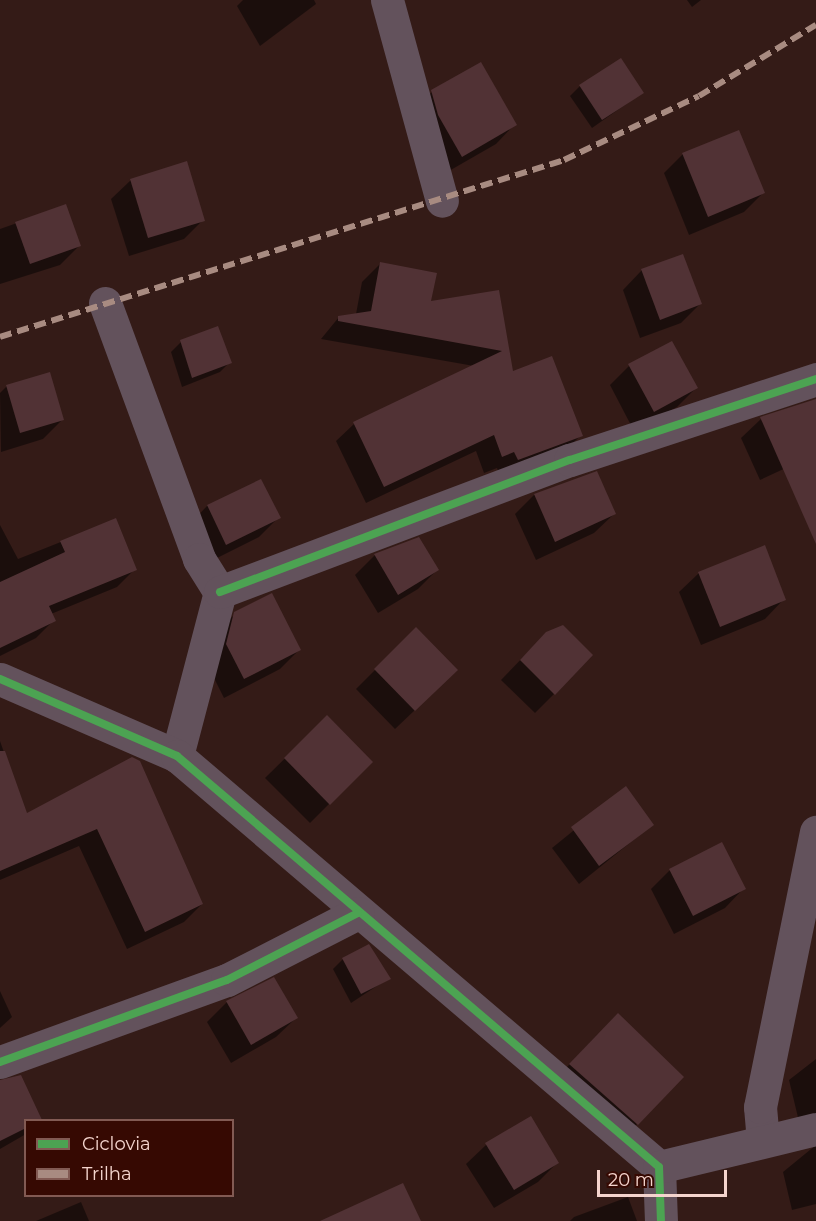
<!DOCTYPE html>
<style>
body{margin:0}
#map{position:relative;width:816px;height:1221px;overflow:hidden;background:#341b17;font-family:Montserrat,sans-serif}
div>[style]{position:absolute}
.shadow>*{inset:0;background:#0007}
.building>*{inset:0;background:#513235}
.street>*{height:33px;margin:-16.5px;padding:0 16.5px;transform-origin:16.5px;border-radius:16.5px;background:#63525c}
.quiet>*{height:6px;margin-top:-3px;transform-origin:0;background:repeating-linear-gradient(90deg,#a88b81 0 12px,transparent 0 18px)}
.cycleway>*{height:8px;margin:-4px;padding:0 4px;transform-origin:4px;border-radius:4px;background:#4ca352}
span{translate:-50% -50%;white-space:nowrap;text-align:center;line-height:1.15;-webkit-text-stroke:5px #360902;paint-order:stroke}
.legend{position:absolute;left:24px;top:1119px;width:210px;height:78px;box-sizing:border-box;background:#360902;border:2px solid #825a53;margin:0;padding:8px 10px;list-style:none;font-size:18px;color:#f4d4cd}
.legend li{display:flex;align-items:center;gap:12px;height:30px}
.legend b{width:30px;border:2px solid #825a53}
.scale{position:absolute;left:597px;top:1170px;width:130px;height:27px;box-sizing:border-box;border:3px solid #f4d4cd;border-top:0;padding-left:8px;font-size:18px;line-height:21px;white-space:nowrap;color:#f4d4cd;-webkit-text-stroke:4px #360902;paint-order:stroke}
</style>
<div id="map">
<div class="shadow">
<div style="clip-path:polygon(243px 0,314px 0,316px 4px,260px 46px,237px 6px)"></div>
<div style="clip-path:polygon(687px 0,701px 0,692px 7px)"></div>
<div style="clip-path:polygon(580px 86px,642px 93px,592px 128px,570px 96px)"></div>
<div style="clip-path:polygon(432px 92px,515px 124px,496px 144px,442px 175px,413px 111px)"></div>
<div style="clip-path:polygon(683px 154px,763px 193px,744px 212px,689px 235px,664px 173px)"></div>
<div style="clip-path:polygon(131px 180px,203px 220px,184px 239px,129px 256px,111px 199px)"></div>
<div style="clip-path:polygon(65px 206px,79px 246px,60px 265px,0 284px,0 229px)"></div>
<div style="clip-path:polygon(380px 264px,429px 303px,498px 292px,512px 373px,580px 436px,562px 454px,500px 476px,497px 468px,484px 473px,476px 451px,366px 503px,336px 441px,354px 424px,474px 366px,321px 339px,339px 317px,356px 314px,362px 282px)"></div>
<div style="clip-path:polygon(642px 270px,701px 303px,681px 323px,640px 338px,623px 290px)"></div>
<div style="clip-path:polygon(181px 342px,230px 362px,220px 372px,182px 387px,171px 352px)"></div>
<div style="clip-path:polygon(629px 366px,696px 388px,677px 407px,634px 431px,610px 385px)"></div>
<div style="clip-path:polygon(7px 386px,62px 420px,43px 439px,1px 452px,0 393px)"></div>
<div style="clip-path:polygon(816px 400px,816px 454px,760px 480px,741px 438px,761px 419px)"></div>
<div style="clip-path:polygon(596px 473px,614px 514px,594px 533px,536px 560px,515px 514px,534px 495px)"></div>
<div style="clip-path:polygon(261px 481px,279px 517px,259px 537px,207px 563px,188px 526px,207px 506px)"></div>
<div style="clip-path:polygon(116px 520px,135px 569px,117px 587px,51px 614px,54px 620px,36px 638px,0 656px,0 525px,18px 559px)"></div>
<div style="clip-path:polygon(419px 539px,437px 570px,418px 589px,378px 613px,355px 575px,375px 555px)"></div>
<div style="clip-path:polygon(699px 573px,784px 599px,765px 619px,701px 645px,679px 592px)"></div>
<div style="clip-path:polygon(235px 614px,299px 650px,280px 669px,224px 698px,207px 664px,215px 634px)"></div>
<div style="clip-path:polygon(416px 629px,436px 690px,395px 729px,356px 689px)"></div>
<div style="clip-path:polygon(527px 653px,554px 694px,535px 713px,501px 680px)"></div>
<div style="clip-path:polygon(327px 717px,371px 762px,310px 823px,265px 778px)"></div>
<div style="clip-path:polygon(0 741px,26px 815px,133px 759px,202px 904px,184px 922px,127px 949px,79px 846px,0 880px)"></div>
<div style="clip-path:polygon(626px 788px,652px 825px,579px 884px,552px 848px)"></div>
<div style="clip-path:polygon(670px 870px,744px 888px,725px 908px,674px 934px,651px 889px)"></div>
<div style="clip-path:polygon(343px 959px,389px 978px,351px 1003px,333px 969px)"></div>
<div style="clip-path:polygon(273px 979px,296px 1018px,276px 1037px,231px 1063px,207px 1022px,227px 1002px)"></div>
<div style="clip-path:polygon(0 991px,12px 1017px,0 1028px)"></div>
<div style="clip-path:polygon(598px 1034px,637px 1124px,618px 1143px,551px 1084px)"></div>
<div style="clip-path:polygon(816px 1059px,816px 1204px,792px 1210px,783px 1172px,816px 1145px,801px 1130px,789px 1080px)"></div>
<div style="clip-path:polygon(0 1081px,40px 1120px,26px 1120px,26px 1134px,0 1149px)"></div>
<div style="clip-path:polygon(530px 1118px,557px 1163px,538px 1182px,494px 1208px,466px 1164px,486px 1145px)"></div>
<div style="clip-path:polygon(628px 1197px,637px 1221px,570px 1221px,574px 1217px)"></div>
<div style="clip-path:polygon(81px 1202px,89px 1221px,36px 1221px)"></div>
</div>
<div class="building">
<div style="clip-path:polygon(621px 58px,644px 93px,602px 120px,579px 85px)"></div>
<div style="clip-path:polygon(481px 62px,517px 125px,462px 157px,438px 115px,431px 90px)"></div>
<div style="clip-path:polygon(739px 130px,765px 193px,708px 217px,682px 153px)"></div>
<div style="clip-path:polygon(187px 161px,205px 221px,148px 238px,130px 179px)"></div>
<div style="clip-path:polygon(66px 204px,81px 246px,30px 264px,15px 222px)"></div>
<div style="clip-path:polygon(683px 254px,702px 304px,660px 320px,641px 269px)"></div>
<div style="clip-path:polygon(380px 262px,437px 273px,431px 301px,499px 290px,513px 371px,552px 356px,583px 436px,518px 460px,514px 452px,502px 457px,494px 435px,384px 487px,353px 422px,502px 351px,338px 321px,338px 316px,371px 311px)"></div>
<div style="clip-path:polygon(218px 326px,232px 363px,192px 378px,180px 340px)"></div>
<div style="clip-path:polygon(672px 341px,698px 388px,654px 412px,628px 364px)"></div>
<div style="clip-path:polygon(50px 372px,64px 420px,20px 433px,6px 385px)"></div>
<div style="clip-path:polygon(816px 399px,816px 544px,760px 417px)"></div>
<div style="clip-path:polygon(597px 471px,616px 514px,555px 542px,534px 494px)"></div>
<div style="clip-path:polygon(261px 479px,281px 518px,226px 545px,207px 505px)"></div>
<div style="clip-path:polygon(116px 518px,137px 570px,49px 606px,56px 621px,0 648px,0 582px,65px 552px,60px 541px)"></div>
<div style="clip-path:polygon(419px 537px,439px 570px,398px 595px,374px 554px)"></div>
<div style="clip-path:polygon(765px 545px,786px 600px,720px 627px,698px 572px)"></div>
<div style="clip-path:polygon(272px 593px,301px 650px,244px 679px,226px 644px,234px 612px)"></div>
<div style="clip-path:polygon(563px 625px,593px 655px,555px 695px,520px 660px,546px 632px)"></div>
<div style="clip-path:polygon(416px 627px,458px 670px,415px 711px,374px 669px)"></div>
<div style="clip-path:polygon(327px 715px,373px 762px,330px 805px,284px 758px)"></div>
<div style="clip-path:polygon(0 751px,5px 751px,27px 813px,132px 757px,140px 761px,203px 904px,145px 932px,97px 829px,0 871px)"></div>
<div style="clip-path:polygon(626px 786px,654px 825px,599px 866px,571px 827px)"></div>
<div style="clip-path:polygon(722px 842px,746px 889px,693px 916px,669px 869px)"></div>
<div style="clip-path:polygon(369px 944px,391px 979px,361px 994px,342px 958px)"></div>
<div style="clip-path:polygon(274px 977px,298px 1018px,251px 1045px,226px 1001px)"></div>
<div style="clip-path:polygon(618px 1013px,684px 1077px,638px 1125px,569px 1064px)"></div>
<div style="clip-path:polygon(21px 1075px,42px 1120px,26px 1120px,26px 1128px,0 1141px,0 1080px)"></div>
<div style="clip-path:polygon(531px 1116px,559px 1163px,514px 1190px,485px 1143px)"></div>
<div style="clip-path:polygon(403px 1183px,421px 1221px,320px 1221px)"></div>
</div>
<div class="street">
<div style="left:387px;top:0;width:208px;rotate:74.7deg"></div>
<div style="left:105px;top:303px;width:273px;rotate:69.8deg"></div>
<div style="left:199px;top:559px;width:39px;rotate:58deg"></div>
<div style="left:220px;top:592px;width:170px;rotate:104.7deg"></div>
<div style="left:220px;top:592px;width:374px;rotate:-20.7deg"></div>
<div style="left:570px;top:460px;width:259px;rotate:-18.2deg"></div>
<div style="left:0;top:679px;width:193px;rotate:23.5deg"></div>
<div style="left:177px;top:756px;width:633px;rotate:40.45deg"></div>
<div style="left:659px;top:1167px;width:54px;rotate:87.9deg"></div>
<div style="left:0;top:1062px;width:241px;rotate:-19.9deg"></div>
<div style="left:227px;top:980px;width:147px;rotate:-27.1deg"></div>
<div style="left:763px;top:1141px;width:34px;rotate:-95deg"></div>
<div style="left:760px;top:1107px;width:281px;rotate:-78.5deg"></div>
<div style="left:659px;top:1167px;width:162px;rotate:-13.6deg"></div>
</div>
<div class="quiet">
<div style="left:0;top:337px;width:591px;rotate:-17.42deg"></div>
<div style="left:564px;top:160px;width:149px;rotate:-25.4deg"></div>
<div style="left:699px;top:96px;width:137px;rotate:-31.3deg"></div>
</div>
<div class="cycleway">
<div style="left:220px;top:592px;width:374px;rotate:-20.7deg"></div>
<div style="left:570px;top:460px;width:259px;rotate:-18.2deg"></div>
<div style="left:0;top:679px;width:193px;rotate:23.5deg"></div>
<div style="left:177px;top:756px;width:633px;rotate:40.45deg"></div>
<div style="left:659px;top:1167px;width:54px;rotate:87.9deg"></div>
<div style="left:0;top:1062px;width:241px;rotate:-19.9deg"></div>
<div style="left:227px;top:980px;width:147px;rotate:-27.1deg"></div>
</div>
<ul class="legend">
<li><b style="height:8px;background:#4ca352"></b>Ciclovia</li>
<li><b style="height:8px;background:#a88b81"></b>Trilha</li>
</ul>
<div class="scale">20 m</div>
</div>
